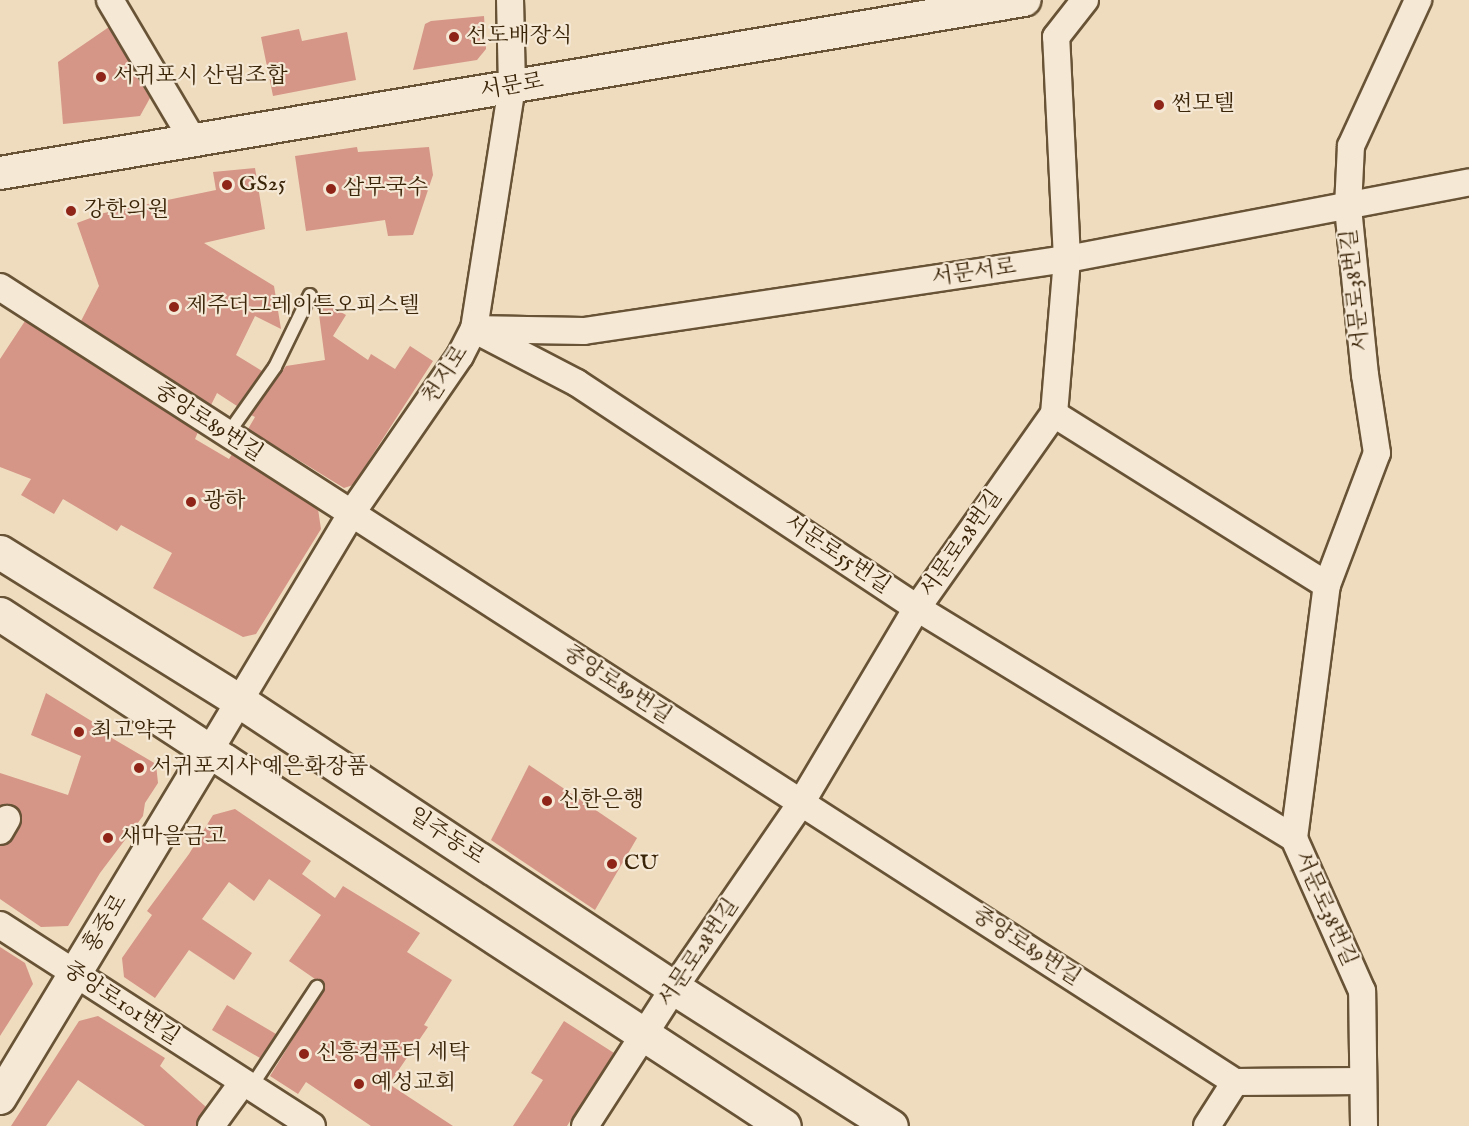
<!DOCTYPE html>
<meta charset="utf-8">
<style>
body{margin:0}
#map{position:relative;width:1469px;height:1126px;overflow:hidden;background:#efdcbe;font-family:"IM FELL English","Noto Serif KR",serif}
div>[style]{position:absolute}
.building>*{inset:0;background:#d59587}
.roads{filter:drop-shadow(2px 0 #685336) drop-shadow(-2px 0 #685336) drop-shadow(0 2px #685336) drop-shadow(0 -2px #685336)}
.service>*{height:12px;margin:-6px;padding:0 6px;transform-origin:6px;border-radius:6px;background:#f5e8d5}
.minor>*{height:26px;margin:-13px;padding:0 13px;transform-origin:13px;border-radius:13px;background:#f5e8d5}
.tertiary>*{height:32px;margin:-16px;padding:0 16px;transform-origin:16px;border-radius:16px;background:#f5e8d5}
.secondary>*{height:33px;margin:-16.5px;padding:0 16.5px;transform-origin:16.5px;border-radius:16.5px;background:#f5e8d5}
.dots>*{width:16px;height:16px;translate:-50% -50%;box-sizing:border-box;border:3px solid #f5e8d5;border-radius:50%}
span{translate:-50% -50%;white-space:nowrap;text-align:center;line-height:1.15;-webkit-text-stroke:4.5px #f5e8d5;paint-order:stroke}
.poi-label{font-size:22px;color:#3b2509}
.left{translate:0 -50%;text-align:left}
.street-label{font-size:22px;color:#3b2509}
</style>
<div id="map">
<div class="building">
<div style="clip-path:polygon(484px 16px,486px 49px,477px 60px,413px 70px,425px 24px,431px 21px)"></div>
<div style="clip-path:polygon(109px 27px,150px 98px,140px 116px,63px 124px,58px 62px)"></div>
<div style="clip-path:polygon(299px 29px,302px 41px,347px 32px,356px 80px,273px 96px,261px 37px)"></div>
<div style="clip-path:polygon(357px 147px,358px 152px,429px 147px,433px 175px,413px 235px,388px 236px,385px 220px,306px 231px,295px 156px)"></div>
<div style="clip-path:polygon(255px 168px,265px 229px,204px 243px,274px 286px,281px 329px,255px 316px,236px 355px,262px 371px,237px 406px,217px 393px,211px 405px,81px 321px,99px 286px,77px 223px,104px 213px,216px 190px,213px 172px)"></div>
<div style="clip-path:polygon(317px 299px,346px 315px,333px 336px,368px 360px,371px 354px,395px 369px,410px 346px,433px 361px,353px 485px,344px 488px,248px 429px,255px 417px,251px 415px,286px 366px,325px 360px)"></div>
<div style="clip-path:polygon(25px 321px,198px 432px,195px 439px,229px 459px,232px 454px,318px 509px,321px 529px,256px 634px,243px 637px,153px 588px,172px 553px,121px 525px,117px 531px,63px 499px,54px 514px,21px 495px,31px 479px,0 467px,0 359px)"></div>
<div style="clip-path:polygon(46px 693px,106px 730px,105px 734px,156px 764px,158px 783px,145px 803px,143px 816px,100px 873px,68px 926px,41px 927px,0 899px,0 846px,13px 839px,22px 818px,14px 806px,0 806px,0 773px,68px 795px,81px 756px,31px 735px)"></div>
<div style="clip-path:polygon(529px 765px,637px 838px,595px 910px,491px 840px)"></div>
<div style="clip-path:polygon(235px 809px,311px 861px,302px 874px,335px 898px,343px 886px,420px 933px,407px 952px,452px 980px,424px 1025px,428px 1027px,389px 1084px,453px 1126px,371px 1126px,306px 1082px,298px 1094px,270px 1076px,325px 987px,322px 981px,315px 979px,289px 961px,321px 915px,269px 879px,254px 901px,229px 882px,202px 919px,252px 953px,234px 980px,189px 950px,155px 998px,124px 977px,122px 958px,152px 915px,147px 911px,189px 854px,213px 815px)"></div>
<div style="clip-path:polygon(0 947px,25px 963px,33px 984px,0 1036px)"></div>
<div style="clip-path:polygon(227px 1005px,276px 1034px,260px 1058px,212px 1030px)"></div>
<div style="clip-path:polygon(98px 1016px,165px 1058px,160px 1066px,206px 1107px,196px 1126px,145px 1126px,78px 1080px,46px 1126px,11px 1126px,79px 1021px)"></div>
<div style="clip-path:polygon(564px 1021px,614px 1053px,567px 1126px,513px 1126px,543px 1080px,531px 1073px)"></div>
</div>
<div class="roads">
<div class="service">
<div style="left:227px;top:435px;width:83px;rotate:-54.8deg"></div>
<div style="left:275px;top:367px;width:80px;rotate:-64.1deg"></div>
<div style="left:251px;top:1087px;width:120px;rotate:-56.6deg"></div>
</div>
<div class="minor">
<div style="left:110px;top:0;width:165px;rotate:59.4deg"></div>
<div style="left:0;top:287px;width:1469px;rotate:32.77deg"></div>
<div style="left:1235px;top:1082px;width:52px;rotate:122.5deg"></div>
<div style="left:474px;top:329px;width:110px;rotate:1deg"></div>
<div style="left:584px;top:331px;width:488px;rotate:-8.5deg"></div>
<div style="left:1067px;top:259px;width:409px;rotate:-10.8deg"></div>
<div style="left:479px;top:332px;width:110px;rotate:27.5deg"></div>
<div style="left:577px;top:383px;width:408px;rotate:33.5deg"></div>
<div style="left:917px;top:608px;width:442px;rotate:31.4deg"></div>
<div style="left:1054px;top:414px;width:322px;rotate:32.1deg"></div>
<div style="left:210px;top:750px;width:275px;rotate:-59.1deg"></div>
<div style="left:351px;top:514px;width:192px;rotate:-55.4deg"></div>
<div style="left:460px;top:356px;width:30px;rotate:-63deg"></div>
<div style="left:474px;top:329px;width:245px;rotate:-81.1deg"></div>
<div style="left:512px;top:87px;width:87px;rotate:-91.3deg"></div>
<div style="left:0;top:831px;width:14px;rotate:-60deg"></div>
<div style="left:0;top:925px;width:371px;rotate:32.8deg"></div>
<div style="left:1235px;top:1082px;width:127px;rotate:-0.5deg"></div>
<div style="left:211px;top:1126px;width:54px;rotate:-54deg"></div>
<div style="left:585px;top:1126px;width:164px;rotate:-57.2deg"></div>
<div style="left:674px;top:988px;width:224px;rotate:-55.5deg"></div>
<div style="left:801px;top:803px;width:227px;rotate:-59.3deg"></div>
<div style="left:917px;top:608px;width:237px;rotate:-54.8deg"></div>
<div style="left:1054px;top:414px;width:156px;rotate:-85.2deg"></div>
<div style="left:1067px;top:259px;width:222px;rotate:-92.8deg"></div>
<div style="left:1056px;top:37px;width:47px;rotate:-51.9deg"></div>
<div style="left:1364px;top:1126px;width:135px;rotate:-90.8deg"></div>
<div style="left:1362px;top:991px;width:167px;rotate:-114deg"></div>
<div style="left:1294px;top:838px;width:255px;rotate:-82.6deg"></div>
<div style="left:1327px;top:585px;width:141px;rotate:-69.3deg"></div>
<div style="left:1377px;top:453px;width:79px;rotate:-98.7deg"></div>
<div style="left:1365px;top:375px;width:169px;rotate:-95.8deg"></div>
<div style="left:1348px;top:207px;width:61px;rotate:-87.2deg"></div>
<div style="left:1351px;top:146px;width:161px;rotate:-65.3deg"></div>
</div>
<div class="tertiary">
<div style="left:0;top:173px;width:1039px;rotate:-9.59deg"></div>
<div style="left:0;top:1098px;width:406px;rotate:-58.9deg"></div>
</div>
<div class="secondary">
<div style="left:0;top:552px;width:280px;rotate:31.9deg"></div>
<div style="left:238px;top:700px;width:523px;rotate:33.45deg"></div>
<div style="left:674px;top:988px;width:257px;rotate:32.5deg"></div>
<div style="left:0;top:614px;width:936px;rotate:33.15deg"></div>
</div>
</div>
<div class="dots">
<div style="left:454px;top:37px;background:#8f2418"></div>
<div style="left:101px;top:77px;background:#8f2418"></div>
<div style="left:1159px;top:105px;background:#8f2418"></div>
<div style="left:227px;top:185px;background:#8f2418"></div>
<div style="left:331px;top:189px;background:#8f2418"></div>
<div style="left:71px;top:211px;background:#8f2418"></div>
<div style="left:174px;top:307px;background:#8f2418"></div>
<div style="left:191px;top:502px;background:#8f2418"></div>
<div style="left:79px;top:732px;background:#8f2418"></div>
<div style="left:139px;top:768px;background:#8f2418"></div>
<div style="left:547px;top:801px;background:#8f2418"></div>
<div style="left:108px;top:838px;background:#8f2418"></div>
<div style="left:612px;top:864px;background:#8f2418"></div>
<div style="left:304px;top:1054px;background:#8f2418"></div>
<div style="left:359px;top:1084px;background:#8f2418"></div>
</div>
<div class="poi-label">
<span class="left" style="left:466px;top:37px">선도배장식</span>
<span class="left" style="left:113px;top:77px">서귀포시 산림조합</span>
<span class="left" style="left:1171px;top:105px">썬모텔</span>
<span class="left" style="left:239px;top:185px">GS25</span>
<span class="left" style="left:343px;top:189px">삼무국수</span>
<span class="left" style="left:84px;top:211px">강한의원</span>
<span class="left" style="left:186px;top:307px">제주더그레이튼오피스텔</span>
<span class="left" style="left:203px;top:502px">광하</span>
<span class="left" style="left:91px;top:732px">최고약국</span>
<span class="left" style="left:151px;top:768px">서귀포지사 예은화장품</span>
<span class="left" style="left:559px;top:801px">신한은행</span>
<span class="left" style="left:120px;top:838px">새마을금고</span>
<span class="left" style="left:624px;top:864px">CU</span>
<span class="left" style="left:316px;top:1054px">신흥컴퓨터 세탁</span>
<span class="left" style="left:371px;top:1084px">예성교회</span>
</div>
<div class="street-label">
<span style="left:512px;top:87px;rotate:-10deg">서문로</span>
<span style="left:974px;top:273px;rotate:-8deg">서문서로</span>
<span style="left:1356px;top:290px;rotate:-96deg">서문로38번길</span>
<span style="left:446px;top:375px;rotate:-57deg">천지로</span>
<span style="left:208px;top:423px;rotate:33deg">중앙로89번길</span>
<span style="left:962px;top:544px;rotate:-55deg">서문로28번길</span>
<span style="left:837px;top:555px;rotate:34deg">서문로55번길</span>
<span style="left:617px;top:685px;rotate:33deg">중앙로89번길</span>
<span style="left:446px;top:837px;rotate:33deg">일주동로</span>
<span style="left:1325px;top:909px;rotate:66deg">서문로38번길</span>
<span style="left:106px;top:924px;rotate:-59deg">홍중로</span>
<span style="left:1026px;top:947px;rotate:33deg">중앙로89번길</span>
<span style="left:699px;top:953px;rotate:-56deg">서문로28번길</span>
<span style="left:121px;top:1004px;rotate:33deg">중앙로101번길</span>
</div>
</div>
